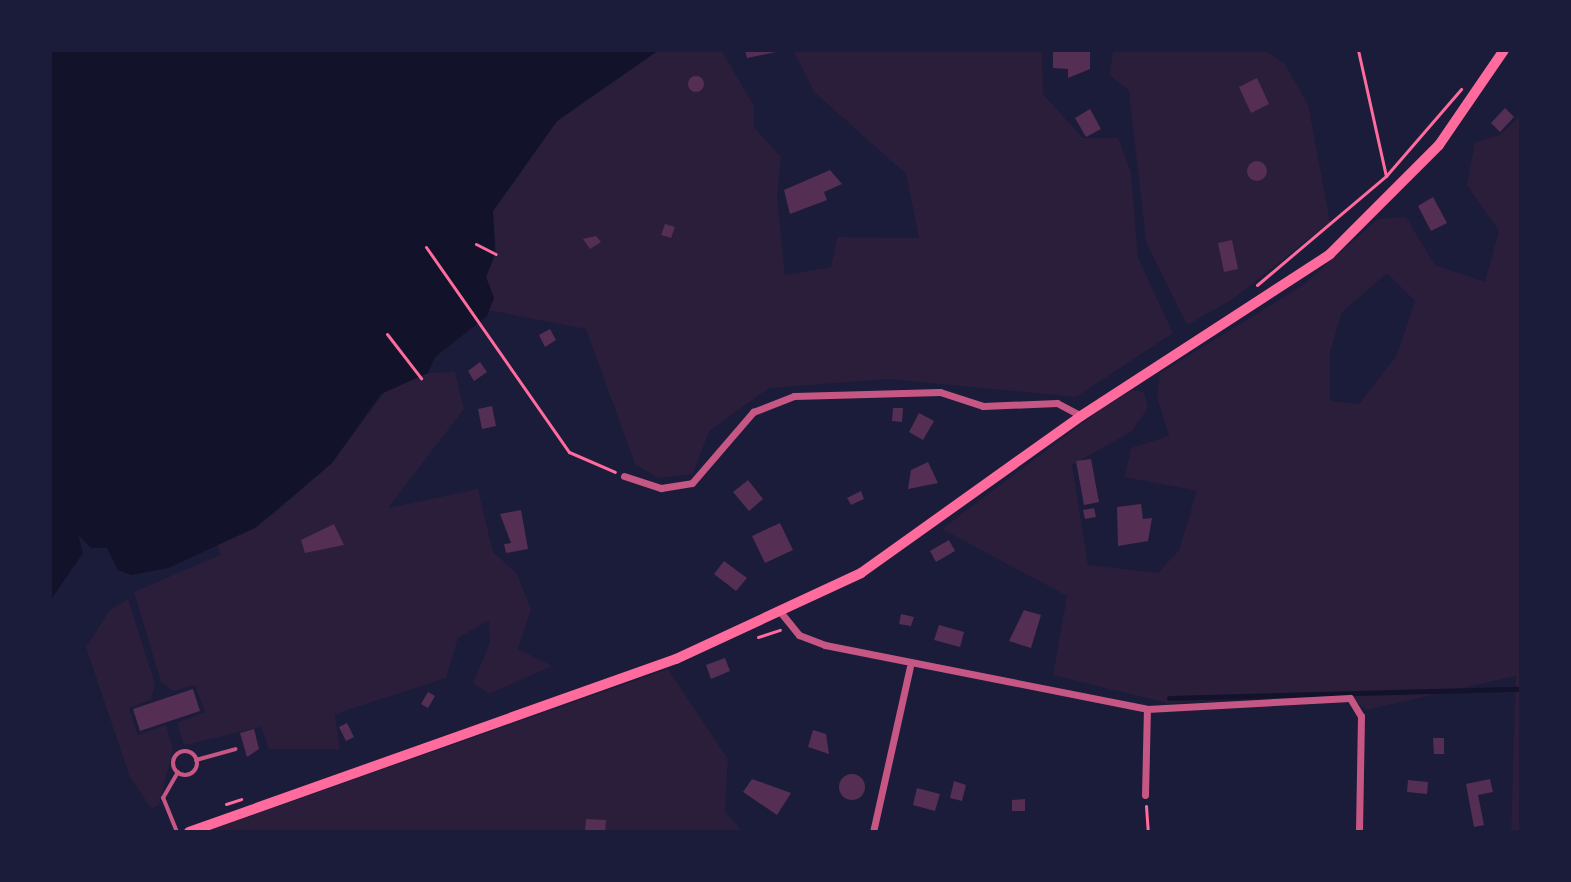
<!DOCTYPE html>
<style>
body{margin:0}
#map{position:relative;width:1571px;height:882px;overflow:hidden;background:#1b1b3a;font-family:Signika,sans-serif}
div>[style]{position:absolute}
.green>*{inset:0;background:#2a1e3b}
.water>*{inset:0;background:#12122b}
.stream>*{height:5px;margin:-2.5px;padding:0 2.5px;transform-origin:2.5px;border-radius:2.5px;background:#12122b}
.building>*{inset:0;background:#542f53}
.round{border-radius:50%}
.path>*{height:3px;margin:-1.5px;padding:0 1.5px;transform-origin:1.5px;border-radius:1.5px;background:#ff6b9d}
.service>*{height:4px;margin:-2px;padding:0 2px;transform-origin:2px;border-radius:2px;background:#c65784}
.service>.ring{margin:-2px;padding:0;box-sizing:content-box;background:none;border:4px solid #c65784;border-radius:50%}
.minor>*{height:7px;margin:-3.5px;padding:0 3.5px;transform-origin:3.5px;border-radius:3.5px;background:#c65784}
.secondary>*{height:10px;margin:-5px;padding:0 5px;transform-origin:5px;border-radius:5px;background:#ff6b9d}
span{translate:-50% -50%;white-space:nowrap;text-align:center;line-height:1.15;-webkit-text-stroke:7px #1b1b3a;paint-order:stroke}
.frame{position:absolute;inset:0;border:52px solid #1b1b3a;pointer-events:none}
</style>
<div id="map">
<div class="green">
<div style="clip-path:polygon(659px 50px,721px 50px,754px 106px,754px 127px,781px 157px,777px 196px,785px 275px,831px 267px,837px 237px,919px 238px,906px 174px,814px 92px,793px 50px,1042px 50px,1043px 94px,1083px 138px,1118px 138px,1131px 172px,1138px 258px,1173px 333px,1076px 397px,889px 379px,769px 388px,709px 431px,693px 474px,658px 478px,635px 464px,586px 329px,488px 310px,486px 277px,496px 251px,493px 211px,557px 121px)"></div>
<div style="clip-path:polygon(1113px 50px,1264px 50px,1284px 63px,1308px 104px,1330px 222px,1233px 299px,1187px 325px,1146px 242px,1129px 91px,1110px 75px)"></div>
<div style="clip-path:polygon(evenodd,1521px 115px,1521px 832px,1511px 832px,1516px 676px,1366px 710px,1345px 692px,1167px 703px,1053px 675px,1067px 596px,942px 529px,1100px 410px,1132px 390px,1144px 392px,1148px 408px,1131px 432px,1072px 465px,1088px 565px,1158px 573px,1179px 550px,1197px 491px,1125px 477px,1131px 448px,1169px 436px,1157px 397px,1160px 373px,1302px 286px,1378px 219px,1406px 217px,1435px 265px,1485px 282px,1499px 231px,1467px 185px,1475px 142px,1500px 135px,1521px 115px,1387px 273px,1415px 301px,1397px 355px,1359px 404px,1330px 401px,1330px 352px,1342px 312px,1387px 273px)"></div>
<div style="clip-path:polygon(455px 372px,464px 409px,388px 508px,478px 489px,493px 552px,517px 574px,531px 610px,518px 649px,552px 666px,489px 694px,473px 683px,490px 643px,489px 620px,458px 638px,446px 678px,335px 714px,340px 749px,269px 749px,261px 727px,184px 745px,177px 723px,205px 712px,195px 685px,173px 691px,161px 682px,134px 592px,220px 555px,217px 542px,271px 516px,332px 463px,385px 391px,428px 373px)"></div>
<div style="clip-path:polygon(128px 599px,155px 684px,151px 700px,129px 708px,138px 735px,166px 725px,173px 749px,159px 805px,151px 808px,129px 775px,86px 647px,110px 610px)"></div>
<div style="clip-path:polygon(668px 669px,728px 759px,725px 811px,743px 832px,205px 832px)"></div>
</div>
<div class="water">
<div style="clip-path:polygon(50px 50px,659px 50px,557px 121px,493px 211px,495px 255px,486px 277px,494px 298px,487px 316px,435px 357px,428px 373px,381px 394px,332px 463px,255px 528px,168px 568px,131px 575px,118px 570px,107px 548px,91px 548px,78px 535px,83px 553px,50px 601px)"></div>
</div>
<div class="stream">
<div style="left:1169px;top:698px;width:352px;rotate:-1.5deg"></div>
</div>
<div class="building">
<div style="clip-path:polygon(745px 50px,781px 50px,781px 51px,747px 58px)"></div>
<div style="clip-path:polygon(1053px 50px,1090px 50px,1090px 69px,1068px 78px,1068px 69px,1053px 68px)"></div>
<div class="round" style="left:688px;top:76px;width:16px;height:16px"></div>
<div style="clip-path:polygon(1257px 78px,1269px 104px,1251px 113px,1239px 87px)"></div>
<div style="clip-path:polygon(1505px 108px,1514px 117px,1500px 132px,1491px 123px)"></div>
<div style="clip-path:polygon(1090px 109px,1101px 129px,1086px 137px,1075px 118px)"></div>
<div class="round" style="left:1247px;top:161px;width:20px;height:20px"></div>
<div style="clip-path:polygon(830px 170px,842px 184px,824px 192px,827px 200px,790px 214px,784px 190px)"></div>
<div style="clip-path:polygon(1433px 197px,1447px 223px,1431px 231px,1418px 206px)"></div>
<div style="clip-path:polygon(665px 224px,675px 227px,671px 238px,661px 235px)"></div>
<div style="clip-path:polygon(596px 236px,601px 242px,590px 249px,583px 239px)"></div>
<div style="clip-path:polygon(1232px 240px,1238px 269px,1224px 272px,1218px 243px)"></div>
<div style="clip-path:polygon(550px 329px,556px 340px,545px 347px,539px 335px)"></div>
<div style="clip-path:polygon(480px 362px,487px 372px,474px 381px,468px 371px)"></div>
<div style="clip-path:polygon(492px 406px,496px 426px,482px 429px,478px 409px)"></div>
<div style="clip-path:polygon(893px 408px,903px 408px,902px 422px,892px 421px)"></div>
<div style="clip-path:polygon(919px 413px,934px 421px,923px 440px,909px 432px)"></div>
<div style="clip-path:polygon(1091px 459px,1099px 502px,1084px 505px,1076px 461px)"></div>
<div style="clip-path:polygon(928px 462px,938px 483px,908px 489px,911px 470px)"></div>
<div style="clip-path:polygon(748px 480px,763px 499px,749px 511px,733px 492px)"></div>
<div style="clip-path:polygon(861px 491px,864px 499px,851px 505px,847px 498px)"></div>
<div style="clip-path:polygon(1141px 504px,1143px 519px,1152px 518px,1148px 541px,1118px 546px,1117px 507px)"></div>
<div style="clip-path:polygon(1094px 508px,1096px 517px,1085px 519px,1083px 510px)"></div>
<div style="clip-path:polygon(521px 510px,528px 549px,506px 553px,504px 544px,511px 543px,500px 514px)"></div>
<div style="clip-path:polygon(780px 523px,793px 550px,765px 563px,752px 536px)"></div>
<div style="clip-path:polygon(334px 524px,344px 545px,305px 553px,301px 540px)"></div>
<div style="clip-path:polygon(949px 540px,955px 551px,936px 562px,930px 551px)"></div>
<div style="clip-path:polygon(724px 561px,747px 578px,736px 591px,714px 574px)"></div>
<div style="clip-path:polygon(1024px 610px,1041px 615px,1031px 648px,1009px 641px)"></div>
<div style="clip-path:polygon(901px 614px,914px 617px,911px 626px,899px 624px)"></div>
<div style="clip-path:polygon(939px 625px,964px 632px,960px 647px,934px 640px)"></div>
<div style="clip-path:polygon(725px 658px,730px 671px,711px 679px,706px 665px)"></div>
<div style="clip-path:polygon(193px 689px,200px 711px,140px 731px,133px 709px)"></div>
<div style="clip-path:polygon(428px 692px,435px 696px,428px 708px,421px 704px)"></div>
<div style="clip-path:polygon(347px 723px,354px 737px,346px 741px,339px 727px)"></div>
<div style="clip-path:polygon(254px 729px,259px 749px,247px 757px,240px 733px)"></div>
<div style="clip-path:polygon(813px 730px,826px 734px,829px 754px,808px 747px)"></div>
<div style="clip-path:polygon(1433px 738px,1444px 738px,1444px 754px,1434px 754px)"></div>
<div class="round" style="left:839px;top:774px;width:26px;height:26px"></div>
<div style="clip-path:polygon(752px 779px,791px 793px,777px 815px,743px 792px)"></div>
<div style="clip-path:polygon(1490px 779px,1493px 792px,1478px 795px,1484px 825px,1474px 827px,1466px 784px)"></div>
<div style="clip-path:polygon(1408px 780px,1428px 782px,1427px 794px,1407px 792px)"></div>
<div style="clip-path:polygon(954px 781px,966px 785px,962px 801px,950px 798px)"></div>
<div style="clip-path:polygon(917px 788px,940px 794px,935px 811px,913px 805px)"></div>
<div style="clip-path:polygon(1025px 799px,1025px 811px,1012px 811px,1012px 800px)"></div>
<div style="clip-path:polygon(586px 819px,606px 820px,605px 832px,585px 832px)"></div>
</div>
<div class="path">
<div style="left:1358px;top:50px;width:129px;rotate:77.5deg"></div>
<div style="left:476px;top:244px;width:22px;rotate:27deg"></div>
<div style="left:426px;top:247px;width:250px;rotate:55.1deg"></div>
<div style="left:569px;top:452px;width:50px;rotate:23.5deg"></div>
<div style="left:1257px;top:285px;width:169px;rotate:-40.2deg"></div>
<div style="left:1386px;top:176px;width:115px;rotate:-49.2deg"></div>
<div style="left:387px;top:334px;width:56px;rotate:52.3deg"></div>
<div style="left:758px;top:637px;width:23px;rotate:-18deg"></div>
<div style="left:226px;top:804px;width:16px;rotate:-18deg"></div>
<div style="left:1146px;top:806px;width:26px;rotate:86deg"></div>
</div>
<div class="service">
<div class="ring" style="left:173px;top:751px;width:20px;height:20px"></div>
<div style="left:196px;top:760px;width:41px;rotate:-15.4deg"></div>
<div style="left:177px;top:832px;width:37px;rotate:-112deg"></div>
<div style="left:163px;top:798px;width:30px;rotate:-60deg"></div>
</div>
<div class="minor">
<div style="left:624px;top:476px;width:39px;rotate:18deg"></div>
<div style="left:661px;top:488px;width:31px;rotate:-9deg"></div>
<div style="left:692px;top:483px;width:94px;rotate:-49.3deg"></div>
<div style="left:753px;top:412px;width:44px;rotate:-21.3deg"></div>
<div style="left:794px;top:396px;width:146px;rotate:-1.6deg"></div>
<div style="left:940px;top:392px;width:45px;rotate:18deg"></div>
<div style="left:983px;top:406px;width:74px;rotate:-2.3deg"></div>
<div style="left:1057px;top:403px;width:27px;rotate:28deg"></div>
<div style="left:782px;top:614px;width:27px;rotate:51deg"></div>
<div style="left:799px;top:635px;width:28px;rotate:21deg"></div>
<div style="left:825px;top:645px;width:328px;rotate:11.2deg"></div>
<div style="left:1147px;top:709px;width:203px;rotate:-3.1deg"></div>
<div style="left:1350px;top:698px;width:21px;rotate:59deg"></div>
<div style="left:1361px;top:716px;width:116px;rotate:91deg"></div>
<div style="left:1145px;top:795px;width:86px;rotate:-88.7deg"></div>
<div style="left:873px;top:832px;width:169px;rotate:-77.4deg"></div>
</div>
<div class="secondary">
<div style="left:189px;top:832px;width:517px;rotate:-19.56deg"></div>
<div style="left:676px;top:659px;width:204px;rotate:-24.9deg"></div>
<div style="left:861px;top:573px;width:270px;rotate:-35.5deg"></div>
<div style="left:1081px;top:416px;width:297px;rotate:-33deg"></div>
<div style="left:1330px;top:254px;width:154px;rotate:-45deg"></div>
<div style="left:1439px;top:145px;width:115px;rotate:-55.6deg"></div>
</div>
<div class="frame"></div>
</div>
